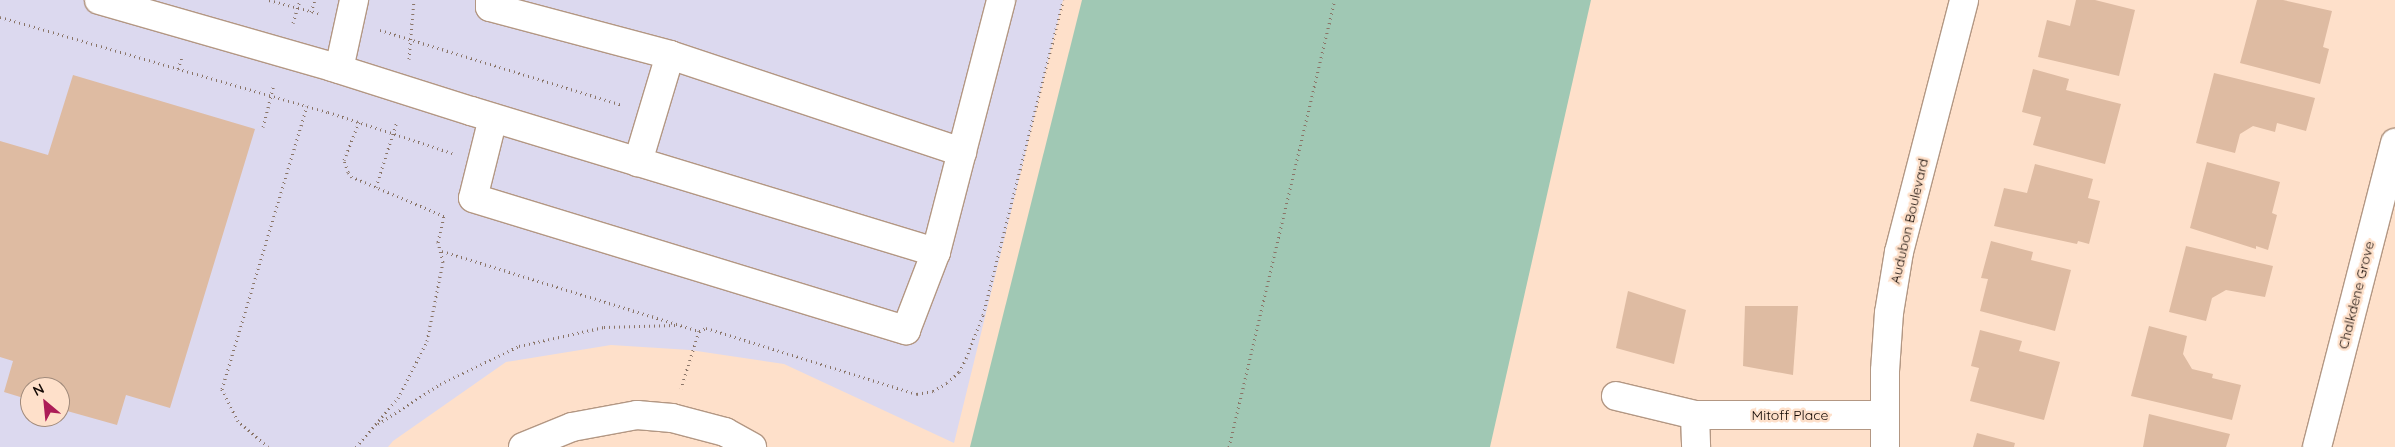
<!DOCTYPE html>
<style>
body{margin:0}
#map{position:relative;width:2395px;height:447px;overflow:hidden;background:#fee0ca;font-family:Quicksand,sans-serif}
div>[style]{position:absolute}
.commercial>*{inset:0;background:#dcd9ef}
.green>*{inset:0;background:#a0c8b4}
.building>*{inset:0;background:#debba2}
.path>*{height:3px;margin-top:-1.5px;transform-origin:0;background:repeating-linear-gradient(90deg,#8a7568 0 1px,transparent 0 5px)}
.roads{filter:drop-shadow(1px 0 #b39783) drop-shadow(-1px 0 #b39783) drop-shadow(0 1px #b39783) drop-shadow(0 -1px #b39783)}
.minor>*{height:28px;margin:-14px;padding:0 14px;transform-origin:14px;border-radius:14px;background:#fff}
span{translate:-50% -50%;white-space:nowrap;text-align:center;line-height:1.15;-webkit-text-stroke:5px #fee0ca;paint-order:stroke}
.street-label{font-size:14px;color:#130904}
.north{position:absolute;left:20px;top:377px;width:50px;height:50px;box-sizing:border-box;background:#fee0ca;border:1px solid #a08a7b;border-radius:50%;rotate:332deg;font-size:14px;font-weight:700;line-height:20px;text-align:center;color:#130904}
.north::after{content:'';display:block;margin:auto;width:18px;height:22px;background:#ac1d57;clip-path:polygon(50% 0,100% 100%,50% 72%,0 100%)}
</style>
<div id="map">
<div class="commercial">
<div style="clip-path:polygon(evenodd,0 0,1063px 0,954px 443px,784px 364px,690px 350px,611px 345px,506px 362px,393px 441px,388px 447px,0 447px,0 0,30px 387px,60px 387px,60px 417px,30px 417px,30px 387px)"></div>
</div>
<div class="green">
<div style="clip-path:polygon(1082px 0,1591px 0,1490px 447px,970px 447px)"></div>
</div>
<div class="building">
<div style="clip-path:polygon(2076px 0,2095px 0,2135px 10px,2119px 76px,2038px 57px,2047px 20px,2070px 26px)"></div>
<div style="clip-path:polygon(2257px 0,2283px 0,2332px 11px,2323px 47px,2329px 49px,2320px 84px,2240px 63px)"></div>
<div style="clip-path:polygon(2033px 69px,2069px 79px,2066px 90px,2121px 104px,2105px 164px,2033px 145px,2041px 117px,2022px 112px)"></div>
<div style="clip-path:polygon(2214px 73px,2315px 98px,2306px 131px,2277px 123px,2275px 132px,2253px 126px,2240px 134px,2235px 153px,2196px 143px)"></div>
<div style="clip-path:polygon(73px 75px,255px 129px,170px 408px,126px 395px,117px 425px,60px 409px,60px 387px,30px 387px,30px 400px,4px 392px,13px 361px,0 357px,0 141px,48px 155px)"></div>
<div style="clip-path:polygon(2207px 162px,2280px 182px,2272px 213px,2277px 215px,2268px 250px,2256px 246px,2256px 249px,2190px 228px)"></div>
<div style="clip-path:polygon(2035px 164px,2093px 179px,2088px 198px,2100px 201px,2089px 244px,2078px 241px,2077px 244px,1994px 226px,2004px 188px,2027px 193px)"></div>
<div style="clip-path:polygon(1991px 241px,2033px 252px,2031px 260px,2071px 270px,2055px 331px,1980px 311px,1988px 279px,1981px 278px)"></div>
<div style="clip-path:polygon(2186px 246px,2273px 266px,2265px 297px,2226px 290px,2212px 298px,2206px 321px,2169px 312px)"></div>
<div style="clip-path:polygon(1628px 291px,1686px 310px,1674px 364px,1616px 348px)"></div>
<div style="clip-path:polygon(1745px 306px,1798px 306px,1793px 375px,1743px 366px)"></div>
<div style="clip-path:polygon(2149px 326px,2187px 336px,2183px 354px,2192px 369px,2213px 374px,2212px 378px,2241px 385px,2232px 420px,2131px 396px)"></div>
<div style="clip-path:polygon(1980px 330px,2022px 341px,2019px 351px,2060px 362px,2044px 420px,1970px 401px,1979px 368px,1971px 366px)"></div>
<div style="clip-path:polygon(2149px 414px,2230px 434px,2226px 447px,2143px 447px)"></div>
<div style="clip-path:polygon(1977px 433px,2015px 443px,2014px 447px,1973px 447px)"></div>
</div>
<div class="path">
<div style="left:269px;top:0;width:51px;rotate:14.9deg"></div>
<div style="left:311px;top:12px;width:13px;rotate:-72deg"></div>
<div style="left:0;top:17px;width:341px;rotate:16.2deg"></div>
<div style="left:328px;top:112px;width:131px;rotate:18.3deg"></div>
<div style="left:293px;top:23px;width:24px;rotate:-73deg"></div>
<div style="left:380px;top:30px;width:253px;rotate:17.2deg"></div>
<div style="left:409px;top:59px;width:59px;rotate:-85.2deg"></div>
<div style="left:178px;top:69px;width:13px;rotate:-72deg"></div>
<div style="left:263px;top:127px;width:44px;rotate:-75.7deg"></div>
<div style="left:376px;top:187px;width:69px;rotate:-72.3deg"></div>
<div style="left:442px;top:251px;width:269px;rotate:17.3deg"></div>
<div style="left:699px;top:331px;width:60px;rotate:107.5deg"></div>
<div style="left:699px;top:331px;width:8px;rotate:-23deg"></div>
<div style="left:706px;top:328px;width:221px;rotate:17.4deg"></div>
<div style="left:917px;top:394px;width:16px;rotate:-11deg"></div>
<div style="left:933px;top:391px;width:16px;rotate:-30deg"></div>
<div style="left:947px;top:383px;width:16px;rotate:-43deg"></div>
<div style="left:959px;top:372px;width:16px;rotate:-63deg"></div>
<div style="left:966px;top:358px;width:46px;rotate:-68.4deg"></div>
<div style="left:983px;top:315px;width:325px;rotate:-75.7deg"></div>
<div style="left:378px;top:424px;width:74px;rotate:-32.8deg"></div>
<div style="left:440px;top:384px;width:88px;rotate:-25.7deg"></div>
<div style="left:519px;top:346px;width:87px;rotate:-12.6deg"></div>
<div style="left:604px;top:327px;width:72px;rotate:-1.6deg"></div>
<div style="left:268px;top:447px;width:40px;rotate:-139deg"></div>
<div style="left:238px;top:421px;width:36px;rotate:-117deg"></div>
<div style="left:222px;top:389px;width:295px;rotate:-73.3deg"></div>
<div style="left:356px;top:447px;width:65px;rotate:-49.4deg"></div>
<div style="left:398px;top:398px;width:64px;rotate:-63deg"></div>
<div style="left:427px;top:341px;width:81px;rotate:-78.6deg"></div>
<div style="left:443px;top:262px;width:21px;rotate:-104deg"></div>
<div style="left:438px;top:242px;width:27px;rotate:-77deg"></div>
<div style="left:444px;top:216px;width:100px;rotate:-157deg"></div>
<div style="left:352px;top:177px;width:6px;rotate:-129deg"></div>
<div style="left:348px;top:172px;width:13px;rotate:-108deg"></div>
<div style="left:344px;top:160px;width:41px;rotate:-68.5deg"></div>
<div style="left:1229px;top:447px;width:459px;rotate:-76.7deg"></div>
</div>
<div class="roads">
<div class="minor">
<div style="left:99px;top:0;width:242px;rotate:16deg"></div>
<div style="left:332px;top:67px;width:146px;rotate:17.6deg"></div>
<div style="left:471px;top:111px;width:486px;rotate:16.9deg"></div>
<div style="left:936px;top:252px;width:260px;rotate:-75.5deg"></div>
<div style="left:490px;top:0;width:7px;rotate:90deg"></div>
<div style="left:490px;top:7px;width:186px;rotate:14.9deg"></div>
<div style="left:670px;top:55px;width:112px;rotate:106.7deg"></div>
<div style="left:670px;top:55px;width:308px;rotate:18.4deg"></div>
<div style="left:339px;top:69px;width:71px;rotate:-77.7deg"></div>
<div style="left:493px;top:118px;width:82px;rotate:104deg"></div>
<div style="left:473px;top:198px;width:453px;rotate:17deg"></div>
<div style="left:906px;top:330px;width:84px;rotate:-69deg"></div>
<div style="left:1616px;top:396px;width:81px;rotate:13.5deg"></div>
<div style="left:1695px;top:415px;width:190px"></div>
<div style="left:1695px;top:415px;width:32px;rotate:88deg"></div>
<div style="left:523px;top:447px;width:53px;rotate:-22.2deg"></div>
<div style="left:572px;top:427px;width:66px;rotate:-10.5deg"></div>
<div style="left:637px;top:415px;width:35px;rotate:5deg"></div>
<div style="left:672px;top:418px;width:55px;rotate:14.8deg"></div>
<div style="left:725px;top:432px;width:31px;rotate:29deg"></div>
<div style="left:1885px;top:447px;width:76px;rotate:-90deg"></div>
<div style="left:1885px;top:371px;width:58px;rotate:-86.1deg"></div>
<div style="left:1889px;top:313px;width:62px;rotate:-80.7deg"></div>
<div style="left:1899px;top:252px;width:260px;rotate:-75.5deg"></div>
<div style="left:2317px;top:447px;width:314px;rotate:-75.6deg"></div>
</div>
</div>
<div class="street-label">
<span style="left:1909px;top:221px;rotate:-77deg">Audubon Boulevard</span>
<span style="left:2356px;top:295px;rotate:-76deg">Chalkdene Grove</span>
<span style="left:1790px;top:415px">Mitoff Place</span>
</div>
<div class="north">N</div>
</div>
